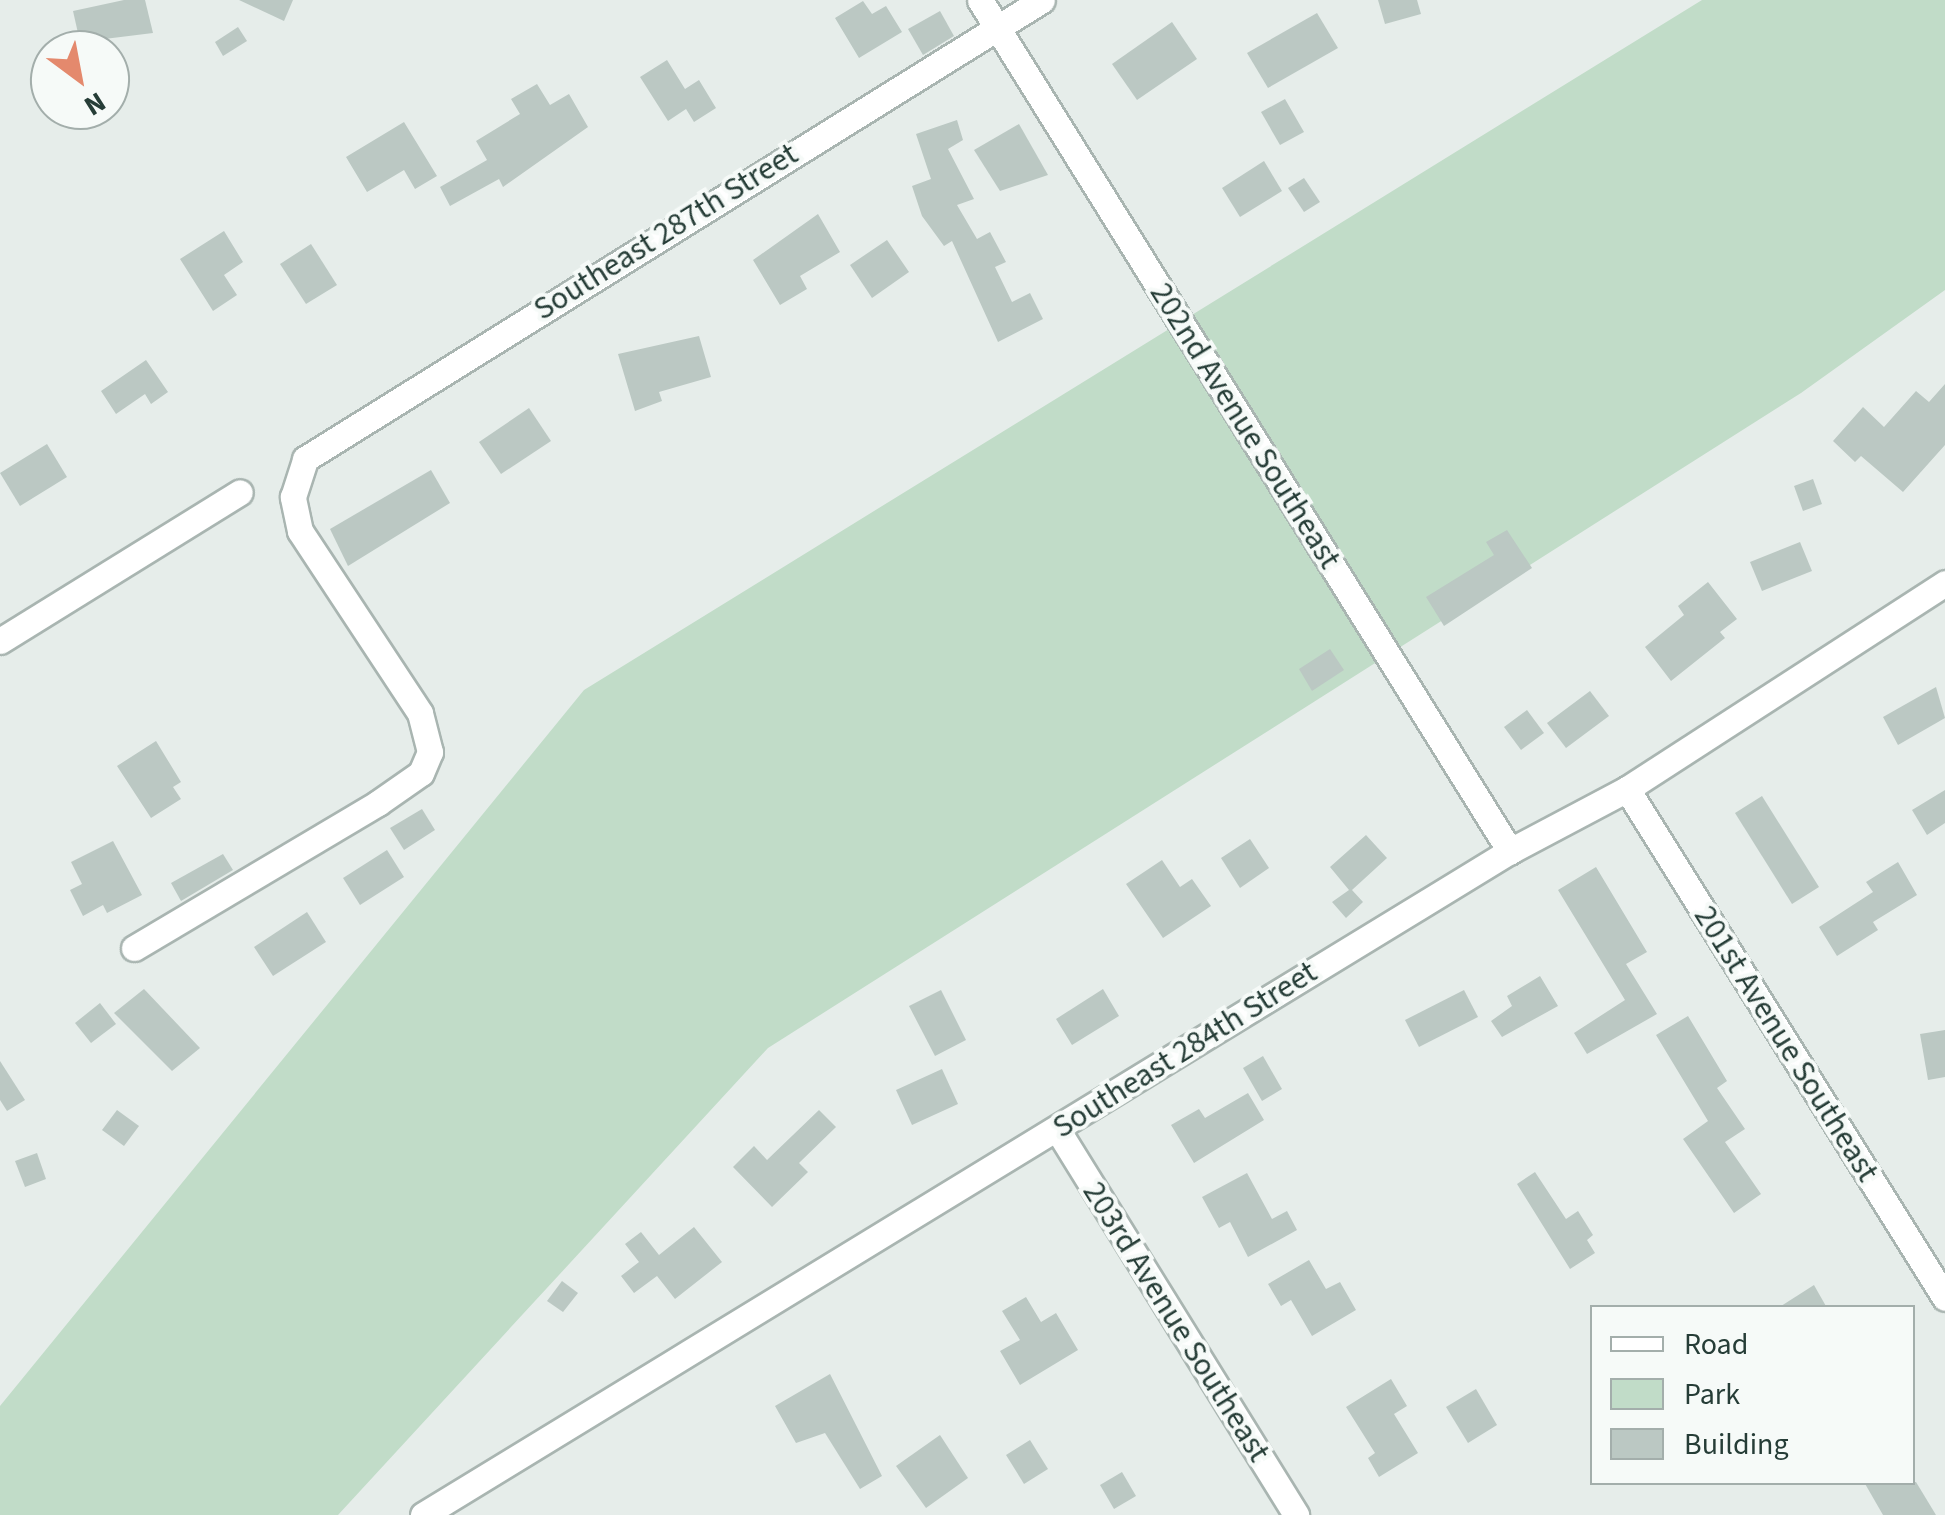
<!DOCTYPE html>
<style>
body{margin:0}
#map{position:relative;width:1945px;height:1515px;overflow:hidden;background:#e6edea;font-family:"Source Sans 3",sans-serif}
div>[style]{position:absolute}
.green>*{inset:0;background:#c1dcc8}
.building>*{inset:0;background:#bbc8c3}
.roads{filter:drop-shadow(2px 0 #a9b5b1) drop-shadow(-2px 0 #a9b5b1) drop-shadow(0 2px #a9b5b1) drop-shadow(0 -2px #a9b5b1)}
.minor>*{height:25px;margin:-12.5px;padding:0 12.5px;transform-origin:12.5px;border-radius:12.5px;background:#fff}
span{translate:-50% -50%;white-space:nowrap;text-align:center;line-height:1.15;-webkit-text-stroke:8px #f6faf8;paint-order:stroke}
.street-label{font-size:32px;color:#263d37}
.legend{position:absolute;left:1590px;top:1305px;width:325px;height:180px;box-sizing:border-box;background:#f6faf8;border:2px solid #a3aeab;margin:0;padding:12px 18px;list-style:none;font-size:30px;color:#263d37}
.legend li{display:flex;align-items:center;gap:20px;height:50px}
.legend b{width:50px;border:2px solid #a3aeab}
.north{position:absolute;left:30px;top:30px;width:100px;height:100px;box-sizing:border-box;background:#f6faf8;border:2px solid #a3aeab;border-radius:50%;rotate:148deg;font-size:28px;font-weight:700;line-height:40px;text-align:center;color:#263d37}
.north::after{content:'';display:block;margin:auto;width:35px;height:45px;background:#e4896d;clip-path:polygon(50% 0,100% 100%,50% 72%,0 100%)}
</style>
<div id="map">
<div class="green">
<div style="clip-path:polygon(1702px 0,1945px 0,1945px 290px,1801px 393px,768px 1048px,338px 1515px,0 1515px,0 1406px,584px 690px)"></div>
</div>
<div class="building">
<div style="clip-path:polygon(124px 0,145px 0,153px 33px,80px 42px,73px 11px)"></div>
<div style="clip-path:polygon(239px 0,293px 0,284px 21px)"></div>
<div style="clip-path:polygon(1378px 0,1417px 0,1421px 14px,1385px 24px)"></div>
<div style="clip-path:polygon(863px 1px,872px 14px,886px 6px,902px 32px,859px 58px,835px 18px)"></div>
<div style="clip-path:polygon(940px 11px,954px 36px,923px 55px,908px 29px)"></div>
<div style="clip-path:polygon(1317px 13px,1338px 48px,1268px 88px,1247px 53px)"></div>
<div style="clip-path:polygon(1172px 22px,1197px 59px,1137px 100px,1112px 64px)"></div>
<div style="clip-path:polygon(238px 27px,247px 41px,223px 56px,215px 42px)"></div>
<div style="clip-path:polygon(667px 60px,685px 89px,699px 80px,716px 108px,694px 122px,686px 109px,668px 121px,640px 77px)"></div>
<div style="clip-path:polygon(537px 84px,550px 105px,569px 94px,588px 127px,503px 187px,499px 179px,450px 206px,440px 187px,487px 160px,476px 141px,520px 114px,511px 99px)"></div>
<div style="clip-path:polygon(1285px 99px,1304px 132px,1280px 145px,1261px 112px)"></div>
<div style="clip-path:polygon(957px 120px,963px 140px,948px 149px,974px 199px,957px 205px,977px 239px,990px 232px,1006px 262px,995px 267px,1012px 302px,1030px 293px,1043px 319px,998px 342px,952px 241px,944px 246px,922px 216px,912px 186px,931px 179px,916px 134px)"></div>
<div style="clip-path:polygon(404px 122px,437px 176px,415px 189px,404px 170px,367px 192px,346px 157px)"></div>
<div style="clip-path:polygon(1019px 124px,1048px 175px,1000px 191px,974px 150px)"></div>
<div style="clip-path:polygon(1264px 161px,1282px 191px,1240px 217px,1222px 188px)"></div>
<div style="clip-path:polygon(1304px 178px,1320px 202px,1304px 212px,1288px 188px)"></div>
<div style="clip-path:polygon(818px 214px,840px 252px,800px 276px,807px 289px,780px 305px,753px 260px)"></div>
<div style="clip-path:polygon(224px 231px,243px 262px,224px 275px,237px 295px,213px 311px,180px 259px)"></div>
<div style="clip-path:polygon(887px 240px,909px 272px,872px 298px,850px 265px)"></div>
<div style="clip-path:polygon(311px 244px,337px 285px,306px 304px,280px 264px)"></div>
<div style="clip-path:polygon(699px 336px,711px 377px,659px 392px,662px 401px,635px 411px,618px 354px)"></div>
<div style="clip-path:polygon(146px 360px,168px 392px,151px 404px,145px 394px,116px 414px,101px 391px)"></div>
<div style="clip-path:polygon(1945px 384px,1945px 445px,1903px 492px,1861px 456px,1855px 462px,1833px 441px,1863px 407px,1884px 427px,1916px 391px,1929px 402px)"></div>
<div style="clip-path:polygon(529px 408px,551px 441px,501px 474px,479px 442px)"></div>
<div style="clip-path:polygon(47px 444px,67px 477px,20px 506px,0 473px)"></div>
<div style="clip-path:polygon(431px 470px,450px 503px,348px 566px,330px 529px)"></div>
<div style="clip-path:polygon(1813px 479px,1822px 504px,1803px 511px,1794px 486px)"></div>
<div style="clip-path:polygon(1507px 530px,1532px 568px,1444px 626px,1426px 597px,1494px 555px,1486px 542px)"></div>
<div style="clip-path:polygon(1800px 542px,1812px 571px,1762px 591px,1750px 562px)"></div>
<div style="clip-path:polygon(1708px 582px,1737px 619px,1720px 632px,1725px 638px,1671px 681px,1645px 647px,1684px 615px,1678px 606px)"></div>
<div style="clip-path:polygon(1330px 649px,1344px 670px,1312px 691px,1299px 669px)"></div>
<div style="clip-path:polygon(1936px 687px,1945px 718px,1898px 745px,1883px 717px)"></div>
<div style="clip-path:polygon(1590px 691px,1609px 716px,1566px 748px,1547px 723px)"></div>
<div style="clip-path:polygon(1527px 710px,1544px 733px,1521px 750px,1504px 727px)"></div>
<div style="clip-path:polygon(156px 741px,181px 782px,173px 787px,181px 799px,151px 818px,117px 766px)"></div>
<div style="clip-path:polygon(1945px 790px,1945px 823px,1927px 835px,1912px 810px)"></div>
<div style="clip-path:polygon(1762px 796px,1819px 887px,1792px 904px,1735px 813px)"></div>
<div style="clip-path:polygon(422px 809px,435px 830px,404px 850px,390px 828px)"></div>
<div style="clip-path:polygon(1366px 835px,1387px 858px,1352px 890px,1363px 902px,1346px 918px,1332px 902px,1349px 890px,1330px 867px)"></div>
<div style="clip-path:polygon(1250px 839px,1269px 868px,1240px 888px,1221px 858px)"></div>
<div style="clip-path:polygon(113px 841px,142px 895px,107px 913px,103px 905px,83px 916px,70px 890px,82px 884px,71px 862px)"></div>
<div style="clip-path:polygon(387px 850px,404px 877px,360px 905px,343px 878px)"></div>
<div style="clip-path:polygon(223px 854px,233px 870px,181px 901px,171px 883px)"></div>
<div style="clip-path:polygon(1162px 860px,1180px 887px,1192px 879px,1211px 906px,1163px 938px,1126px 884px)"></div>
<div style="clip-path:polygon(1898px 862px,1917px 895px,1873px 922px,1878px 930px,1837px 956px,1819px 927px,1873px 892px,1866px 882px)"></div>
<div style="clip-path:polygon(1596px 867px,1647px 952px,1626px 964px,1657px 1014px,1587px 1054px,1574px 1033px,1625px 1000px,1558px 890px)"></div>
<div style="clip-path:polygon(307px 912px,326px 942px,273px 976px,254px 947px)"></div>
<div style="clip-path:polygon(1540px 976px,1558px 1006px,1502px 1037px,1491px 1021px,1512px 1006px,1507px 996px)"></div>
<div style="clip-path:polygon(144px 989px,200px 1048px,172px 1071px,114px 1013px)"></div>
<div style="clip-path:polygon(1103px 989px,1119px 1016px,1072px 1045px,1056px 1019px)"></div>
<div style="clip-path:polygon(941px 990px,966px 1040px,935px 1056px,909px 1006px)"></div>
<div style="clip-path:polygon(1464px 990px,1478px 1017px,1419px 1047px,1405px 1020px)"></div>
<div style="clip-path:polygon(100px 1003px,116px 1024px,91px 1043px,75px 1023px)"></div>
<div style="clip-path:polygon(1688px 1016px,1727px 1081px,1717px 1088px,1745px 1129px,1725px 1142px,1761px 1194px,1734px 1213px,1683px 1139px,1708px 1121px,1656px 1035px)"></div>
<div style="clip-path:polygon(1945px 1030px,1945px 1077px,1928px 1080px,1920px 1034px)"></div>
<div style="clip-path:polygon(1263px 1056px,1282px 1089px,1262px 1101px,1243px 1068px)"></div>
<div style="clip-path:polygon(0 1061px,25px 1100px,7px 1111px,0 1100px)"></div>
<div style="clip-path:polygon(942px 1069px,958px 1104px,912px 1125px,896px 1090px)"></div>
<div style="clip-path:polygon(1248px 1093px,1264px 1120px,1194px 1163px,1171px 1125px,1199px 1109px,1205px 1118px)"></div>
<div style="clip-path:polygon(117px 1110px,139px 1126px,124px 1146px,102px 1130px)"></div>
<div style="clip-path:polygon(819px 1110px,836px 1127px,799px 1163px,808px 1172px,772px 1207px,733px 1167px,754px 1146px,767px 1160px)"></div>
<div style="clip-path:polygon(37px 1153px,46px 1179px,25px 1187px,15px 1161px)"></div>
<div style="clip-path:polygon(1535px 1172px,1566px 1219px,1578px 1211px,1593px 1235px,1587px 1240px,1595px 1253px,1570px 1269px,1517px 1184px)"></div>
<div style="clip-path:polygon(1247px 1173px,1272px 1219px,1287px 1211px,1297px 1230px,1248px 1257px,1230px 1222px,1219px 1228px,1202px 1197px)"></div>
<div style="clip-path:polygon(694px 1227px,722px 1262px,675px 1299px,657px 1276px,634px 1293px,621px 1276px,639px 1262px,625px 1244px,641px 1232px,659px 1255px)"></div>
<div style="clip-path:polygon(1309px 1260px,1326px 1289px,1340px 1282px,1356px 1310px,1312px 1336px,1291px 1300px,1281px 1306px,1268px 1284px)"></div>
<div style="clip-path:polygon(562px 1281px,578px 1293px,563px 1312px,547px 1301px)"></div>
<div style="clip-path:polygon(1814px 1285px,1827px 1308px,1778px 1308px)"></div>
<div style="clip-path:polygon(1026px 1297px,1041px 1322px,1056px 1313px,1078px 1350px,1020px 1385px,1000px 1351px,1020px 1340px,1002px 1311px)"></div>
<div style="clip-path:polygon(830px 1374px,882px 1476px,860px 1489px,825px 1433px,796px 1443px,775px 1406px)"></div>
<div style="clip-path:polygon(1391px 1379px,1407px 1406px,1394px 1414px,1418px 1453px,1379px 1477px,1368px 1458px,1375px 1453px,1346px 1407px)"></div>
<div style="clip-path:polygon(1476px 1389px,1497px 1425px,1468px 1443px,1446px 1407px)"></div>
<div style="clip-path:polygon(940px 1435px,968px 1478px,926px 1508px,896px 1466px)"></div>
<div style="clip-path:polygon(1030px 1440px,1048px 1469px,1024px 1484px,1006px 1455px)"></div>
<div style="clip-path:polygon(1122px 1472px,1136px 1496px,1114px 1509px,1100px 1485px)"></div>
<div style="clip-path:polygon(1864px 1482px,1916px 1482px,1936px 1515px,1883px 1515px)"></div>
</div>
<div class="roads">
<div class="minor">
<div style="left:980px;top:0;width:1003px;rotate:58.09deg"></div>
<div style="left:0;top:641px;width:282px;rotate:-31.8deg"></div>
<div style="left:1627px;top:789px;width:600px;rotate:58deg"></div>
<div style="left:134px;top:948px;width:284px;rotate:-30.7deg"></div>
<div style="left:378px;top:803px;width:52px;rotate:-34.9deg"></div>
<div style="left:421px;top:773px;width:23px;rotate:-67deg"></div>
<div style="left:430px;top:752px;width:40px;rotate:-104.4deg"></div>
<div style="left:420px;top:713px;width:218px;rotate:-123.4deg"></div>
<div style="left:300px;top:531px;width:35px;rotate:-102deg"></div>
<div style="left:293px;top:497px;width:40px;rotate:-72deg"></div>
<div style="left:305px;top:459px;width:868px;rotate:-31.91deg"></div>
<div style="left:1057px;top:1129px;width:454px;rotate:58.2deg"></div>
<div style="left:423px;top:1515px;width:1274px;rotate:-31.42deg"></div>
<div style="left:1510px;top:851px;width:132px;rotate:-27.9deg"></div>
<div style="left:1627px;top:789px;width:379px;rotate:-32.9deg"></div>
</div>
</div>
<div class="street-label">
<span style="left:666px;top:232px;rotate:-32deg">Southeast 287th Street</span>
<span style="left:1245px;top:426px;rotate:58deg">202nd Avenue Southeast</span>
<span style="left:1786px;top:1044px;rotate:58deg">201st Avenue Southeast</span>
<span style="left:1185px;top:1050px;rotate:-32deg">Southeast 284th Street</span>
<span style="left:1176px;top:1322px;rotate:58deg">203rd Avenue Southeast</span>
</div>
<ul class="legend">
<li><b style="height:12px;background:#fff"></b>Road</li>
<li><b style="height:28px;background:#c1dcc8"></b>Park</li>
<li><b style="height:28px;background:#bbc8c3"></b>Building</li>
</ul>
<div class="north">N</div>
</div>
